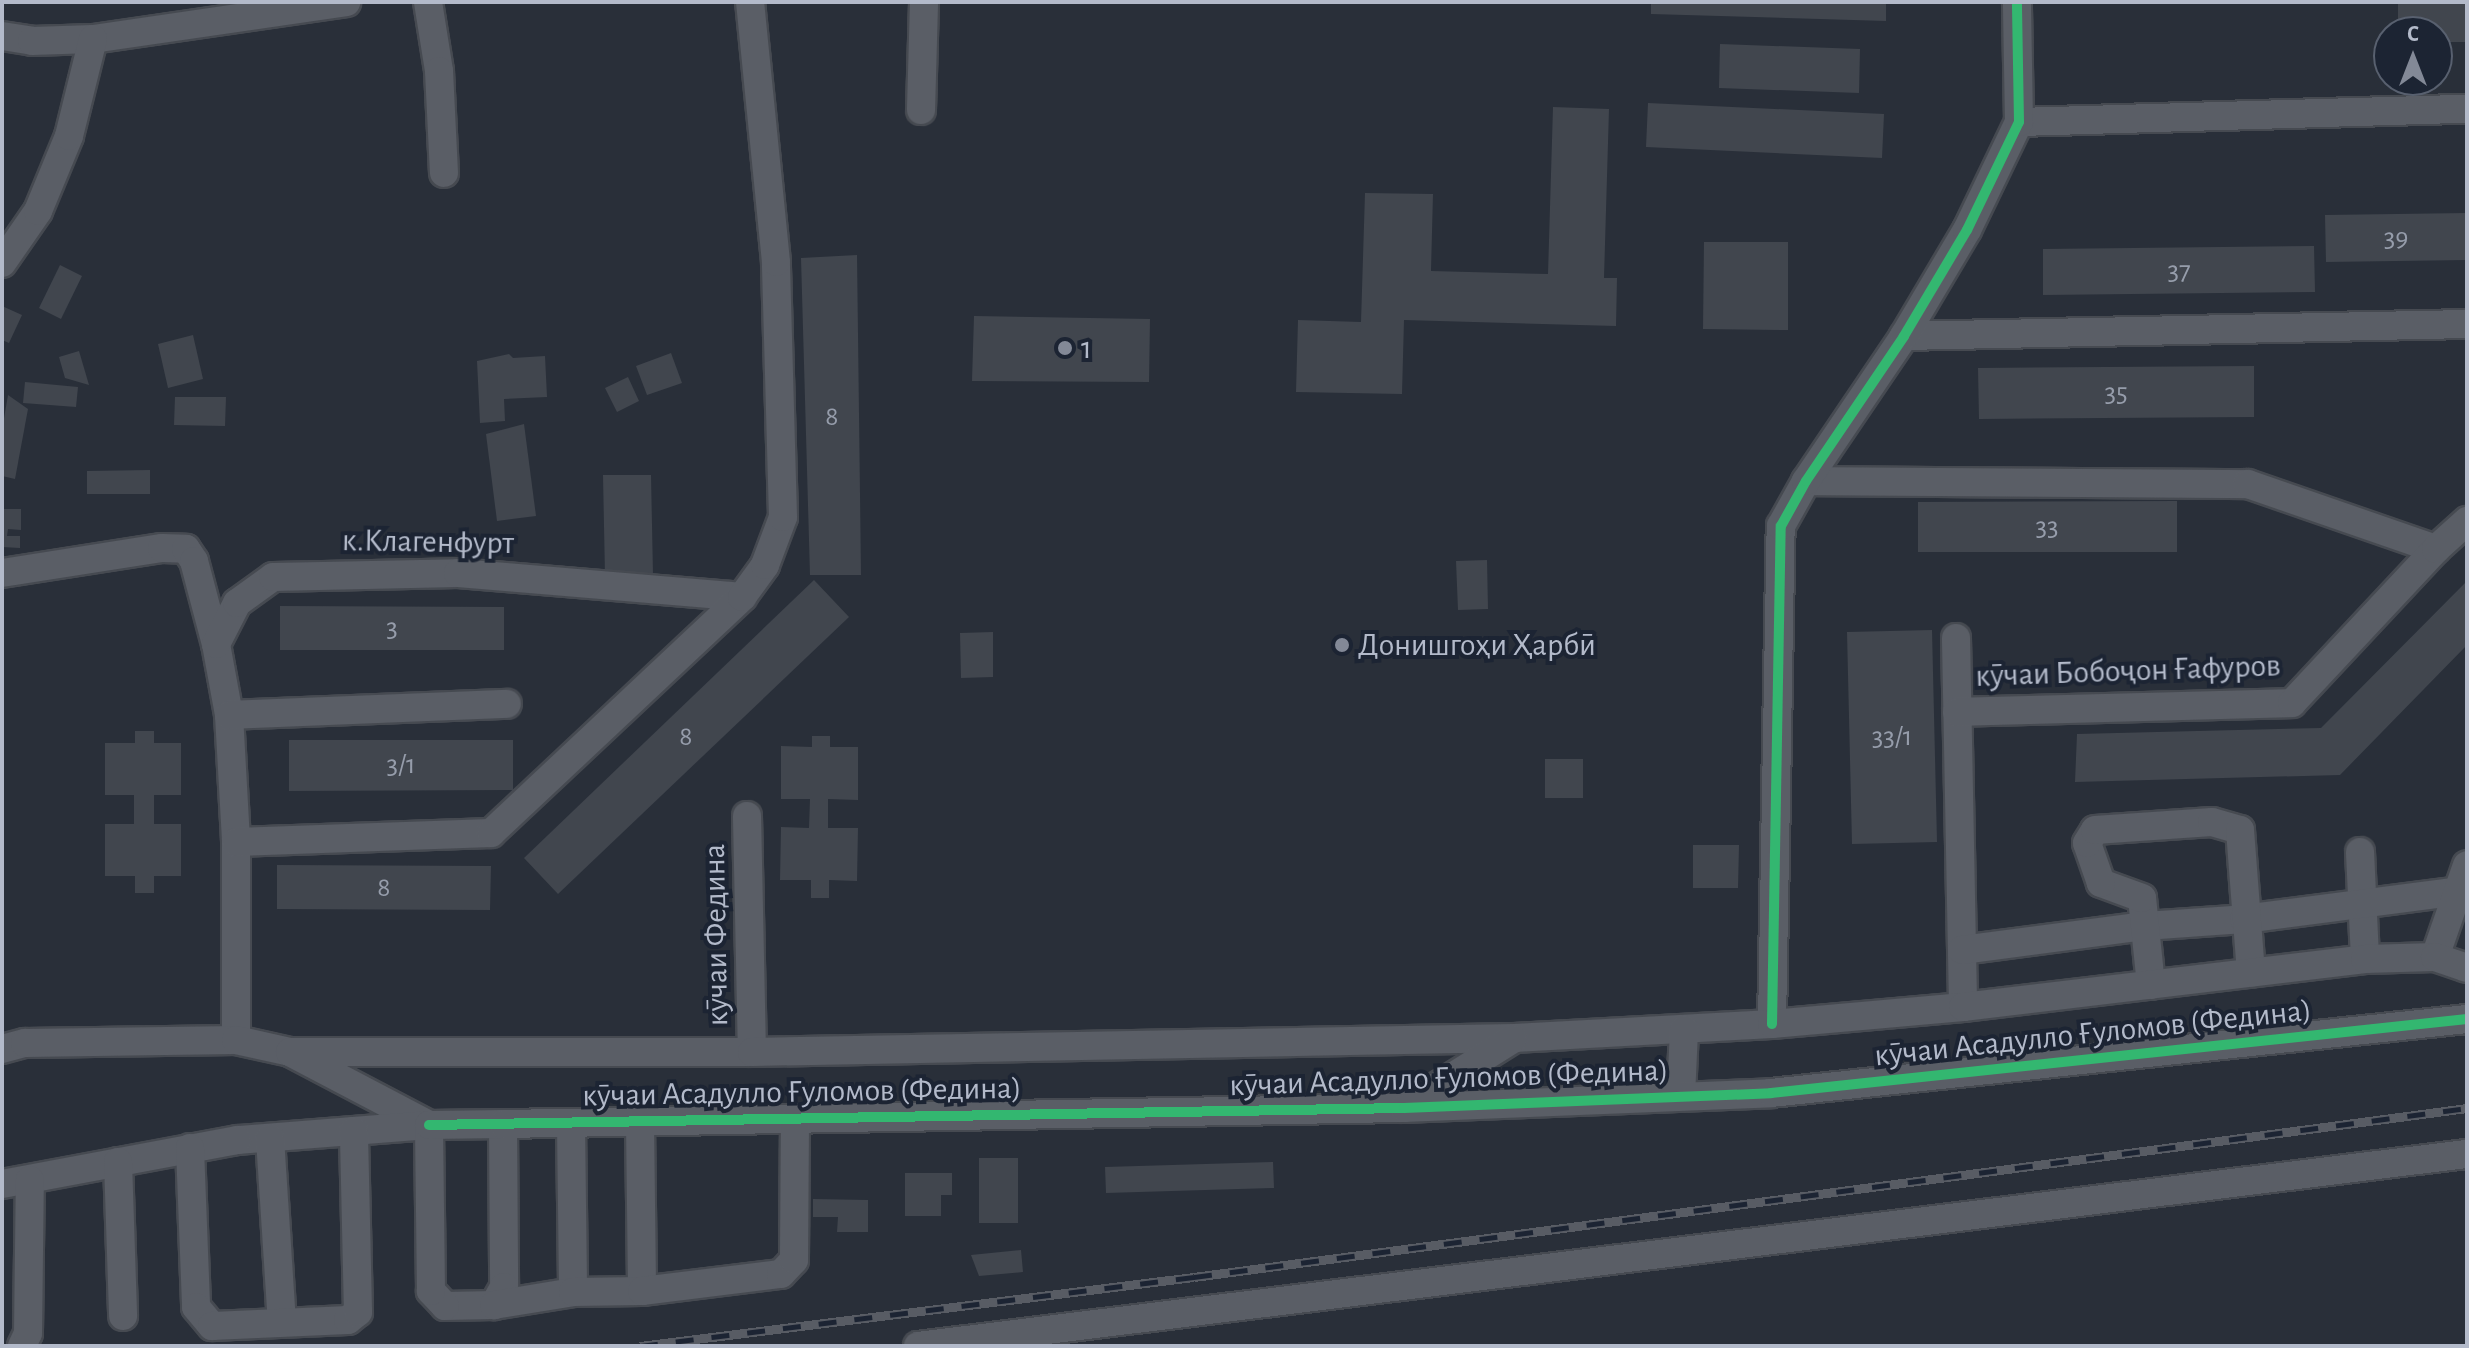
<!DOCTYPE html>
<meta charset="utf-8">
<style>
body{margin:0}
#map{position:relative;width:2469px;height:1348px;overflow:hidden;background:#292f39;font-family:"Alegreya Sans",sans-serif}
div>[style]{position:absolute}
.building>*{inset:0;background:#41464e}
.roads{filter:drop-shadow(2px 0 #464a51) drop-shadow(-2px 0 #464a51) drop-shadow(0 2px #464a51) drop-shadow(0 -2px #464a51)}
.minor>*{height:28px;margin:-14px;padding:0 14px;transform-origin:14px;border-radius:14px;background:#5a5e66}
.rail>*{height:9px;margin-top:-4.5px;transform-origin:0;background:repeating-linear-gradient(90deg,#1c2433 0 18px,#585c64 0 36px);box-sizing:border-box;border-block:2px solid #585c64}
.cycleway>*{height:10px;margin:-5px;padding:0 5px;transform-origin:5px;border-radius:5px;background:#33b770}
.dots>*{width:22px;height:22px;translate:-50% -50%;box-sizing:border-box;border:4px solid #1c2433;border-radius:50%}
span{translate:-50% -50%;white-space:nowrap;text-align:center;line-height:1.15;-webkit-text-stroke:8px #1c2433;paint-order:stroke}
.number-label{font-size:28px;color:#969dab}
.number-label span{-webkit-text-stroke-width:0}
.poi-label{font-size:32px;color:#b3baca}
.left{translate:0 -50%;text-align:left}
.street-label{font-size:32px;color:#b3baca}
.frame{position:absolute;inset:0;border:4px solid #b3baca;pointer-events:none}
.north{position:absolute;left:2373px;top:16px;width:80px;height:80px;box-sizing:border-box;background:#1c2433;border:2px solid #58606f;border-radius:50%;rotate:0deg;font-size:22px;font-weight:700;line-height:32px;text-align:center;color:#b3baca}
.north::after{content:'';display:block;margin:auto;width:28px;height:36px;background:#838997;clip-path:polygon(50% 0,100% 100%,50% 72%,0 100%)}
</style>
<div id="map">
<div class="building">
<div style="clip-path:polygon(1651px 2px,1886px 2px,1886px 21px,1651px 14px)"></div>
<div style="clip-path:polygon(2398px 2px,2467px 2px,2467px 42px,2437px 42px,2437px 32px,2398px 32px)"></div>
<div style="clip-path:polygon(1720px 44px,1860px 49px,1859px 93px,1719px 88px)"></div>
<div style="clip-path:polygon(1648px 103px,1884px 114px,1882px 158px,1646px 147px)"></div>
<div style="clip-path:polygon(1553px 107px,1609px 109px,1604px 278px,1617px 278px,1616px 326px,1404px 320px,1402px 394px,1296px 392px,1298px 320px,1361px 322px,1365px 193px,1433px 194px,1431px 271px,1548px 274px)"></div>
<div style="clip-path:polygon(2467px 213px,2467px 260px,2326px 262px,2325px 215px)"></div>
<div style="clip-path:polygon(1704px 242px,1788px 242px,1788px 330px,1703px 329px)"></div>
<div style="clip-path:polygon(2314px 246px,2315px 292px,2043px 295px,2043px 249px)"></div>
<div style="clip-path:polygon(857px 255px,861px 575px,810px 575px,801px 258px)"></div>
<div style="clip-path:polygon(60px 265px,82px 276px,61px 319px,39px 308px)"></div>
<div style="clip-path:polygon(2px 306px,22px 315px,9px 343px,2px 340px)"></div>
<div style="clip-path:polygon(974px 316px,1150px 319px,1149px 382px,972px 381px)"></div>
<div style="clip-path:polygon(193px 335px,203px 379px,168px 388px,158px 344px)"></div>
<div style="clip-path:polygon(79px 351px,89px 385px,65px 378px,59px 357px)"></div>
<div style="clip-path:polygon(671px 353px,682px 383px,647px 395px,636px 366px)"></div>
<div style="clip-path:polygon(509px 354px,513px 358px,545px 356px,547px 397px,504px 399px,505px 421px,480px 423px,477px 361px)"></div>
<div style="clip-path:polygon(2254px 366px,2254px 417px,1979px 419px,1978px 368px)"></div>
<div style="clip-path:polygon(628px 377px,639px 401px,617px 412px,605px 388px)"></div>
<div style="clip-path:polygon(25px 382px,78px 387px,76px 407px,23px 403px)"></div>
<div style="clip-path:polygon(8px 395px,28px 409px,15px 479px,2px 476px,2px 430px)"></div>
<div style="clip-path:polygon(175px 397px,226px 397px,225px 426px,174px 425px)"></div>
<div style="clip-path:polygon(524px 424px,536px 516px,497px 521px,486px 434px)"></div>
<div style="clip-path:polygon(150px 470px,150px 494px,87px 494px,87px 471px)"></div>
<div style="clip-path:polygon(603px 475px,651px 475px,653px 575px,605px 576px)"></div>
<div style="clip-path:polygon(2177px 501px,2177px 552px,1918px 552px,1918px 502px)"></div>
<div style="clip-path:polygon(2px 509px,21px 509px,21px 530px,8px 529px,7px 536px,20px 536px,20px 548px,2px 547px)"></div>
<div style="clip-path:polygon(1487px 560px,1488px 609px,1458px 610px,1456px 561px)"></div>
<div style="clip-path:polygon(814px 580px,849px 617px,558px 894px,524px 858px)"></div>
<div style="clip-path:polygon(2467px 581px,2467px 645px,2340px 775px,2075px 782px,2077px 734px,2321px 728px)"></div>
<div style="clip-path:polygon(280px 606px,504px 607px,504px 650px,280px 650px)"></div>
<div style="clip-path:polygon(1932px 630px,1937px 842px,1852px 844px,1847px 632px)"></div>
<div style="clip-path:polygon(993px 632px,993px 677px,961px 678px,960px 633px)"></div>
<div style="clip-path:polygon(135px 731px,154px 731px,154px 743px,181px 743px,181px 795px,154px 795px,154px 824px,181px 824px,181px 876px,154px 876px,154px 893px,135px 893px,135px 876px,105px 876px,105px 824px,134px 824px,134px 795px,105px 795px,105px 743px,135px 743px)"></div>
<div style="clip-path:polygon(812px 736px,830px 736px,830px 747px,858px 747px,858px 800px,828px 799px,828px 828px,858px 828px,857px 881px,829px 880px,829px 898px,811px 898px,811px 880px,780px 880px,781px 827px,809px 828px,810px 799px,781px 799px,781px 746px,812px 747px)"></div>
<div style="clip-path:polygon(289px 740px,513px 740px,513px 790px,289px 791px)"></div>
<div style="clip-path:polygon(1545px 759px,1583px 759px,1583px 798px,1545px 798px)"></div>
<div style="clip-path:polygon(1693px 845px,1739px 845px,1738px 888px,1693px 888px)"></div>
<div style="clip-path:polygon(277px 865px,491px 866px,490px 910px,277px 909px)"></div>
<div style="clip-path:polygon(979px 1158px,1018px 1158px,1018px 1223px,979px 1223px)"></div>
<div style="clip-path:polygon(1273px 1162px,1274px 1188px,1106px 1193px,1105px 1167px)"></div>
<div style="clip-path:polygon(905px 1173px,952px 1173px,952px 1195px,941px 1195px,941px 1216px,905px 1216px)"></div>
<div style="clip-path:polygon(813px 1199px,868px 1200px,868px 1232px,837px 1232px,838px 1217px,813px 1217px)"></div>
<div style="clip-path:polygon(1021px 1250px,1023px 1272px,979px 1276px,971px 1255px)"></div>
</div>
<div class="roads">
<div class="minor">
<div style="left:428px;top:2px;width:70px;rotate:80.9deg"></div>
<div style="left:439px;top:71px;width:102px;rotate:87.2deg"></div>
<div style="left:2px;top:36px;width:30px;rotate:9deg"></div>
<div style="left:32px;top:41px;width:61px;rotate:-1.9deg"></div>
<div style="left:93px;top:39px;width:256px;rotate:-8.3deg"></div>
<div style="left:921px;top:110px;width:108px;rotate:-88.4deg"></div>
<div style="left:2019px;top:122px;width:448px;rotate:-1.7deg"></div>
<div style="left:2px;top:263px;width:63px;rotate:-55.3deg"></div>
<div style="left:38px;top:211px;width:81px;rotate:-67.5deg"></div>
<div style="left:69px;top:136px;width:100px;rotate:-76.1deg"></div>
<div style="left:1904px;top:336px;width:563px;rotate:-1.22deg"></div>
<div style="left:1806px;top:481px;width:442px;rotate:0.4deg"></div>
<div style="left:2248px;top:484px;width:199px;rotate:19.1deg"></div>
<div style="left:2px;top:573px;width:162px;rotate:-8.9deg"></div>
<div style="left:162px;top:548px;width:24px;rotate:2deg"></div>
<div style="left:186px;top:549px;width:14px;rotate:56deg"></div>
<div style="left:194px;top:561px;width:86px;rotate:75.2deg"></div>
<div style="left:216px;top:644px;width:72px;rotate:79.6deg"></div>
<div style="left:229px;top:715px;width:127px;rotate:86.8deg"></div>
<div style="left:236px;top:842px;width:198px;rotate:90deg"></div>
<div style="left:1956px;top:638px;width:369px;rotate:88.9deg"></div>
<div style="left:216px;top:644px;width:46px;rotate:-62.9deg"></div>
<div style="left:237px;top:603px;width:44px;rotate:-35.8deg"></div>
<div style="left:273px;top:577px;width:185px;rotate:-1.2deg"></div>
<div style="left:458px;top:573px;width:285px;rotate:4.8deg"></div>
<div style="left:1957px;top:712px;width:335px;rotate:-1.5deg"></div>
<div style="left:2292px;top:703px;width:211px;rotate:-46.9deg"></div>
<div style="left:2436px;top:549px;width:42px;rotate:-42.1deg"></div>
<div style="left:229px;top:715px;width:278px;rotate:-2.3deg"></div>
<div style="left:747px;top:816px;width:236px;rotate:88.8deg"></div>
<div style="left:236px;top:842px;width:255px;rotate:-2deg"></div>
<div style="left:491px;top:833px;width:345px;rotate:-43.2deg"></div>
<div style="left:742px;top:597px;width:39px;rotate:-54deg"></div>
<div style="left:765px;top:565px;width:51px;rotate:-69.4deg"></div>
<div style="left:783px;top:517px;width:255px;rotate:-91.6deg"></div>
<div style="left:776px;top:262px;width:261px;rotate:-95.7deg"></div>
<div style="left:2360px;top:852px;width:107px;rotate:87.3deg"></div>
<div style="left:1962px;top:950px;width:185px;rotate:-7.5deg"></div>
<div style="left:2145px;top:926px;width:99px;rotate:-4deg"></div>
<div style="left:2244px;top:919px;width:217px;rotate:-7.4deg"></div>
<div style="left:2435px;top:957px;width:97px;rotate:-70.8deg"></div>
<div style="left:2151px;top:985px;width:87px;rotate:-95.9deg"></div>
<div style="left:2142px;top:898px;width:44px;rotate:-159.9deg"></div>
<div style="left:2101px;top:883px;width:42px;rotate:-109.3deg"></div>
<div style="left:2087px;top:843px;width:15px;rotate:-58deg"></div>
<div style="left:2095px;top:830px;width:117px;rotate:-3.9deg"></div>
<div style="left:2212px;top:822px;width:29px;rotate:16deg"></div>
<div style="left:2240px;top:830px;width:143px;rotate:85.6deg"></div>
<div style="left:1772px;top:1024px;width:498px;rotate:-89deg"></div>
<div style="left:1781px;top:526px;width:51px;rotate:-60.9deg"></div>
<div style="left:1806px;top:481px;width:175px;rotate:-55.9deg"></div>
<div style="left:1904px;top:336px;width:123px;rotate:-59.3deg"></div>
<div style="left:1967px;top:230px;width:120px;rotate:-64.3deg"></div>
<div style="left:2019px;top:122px;width:120px;rotate:-91deg"></div>
<div style="left:2px;top:1049px;width:24px;rotate:-15deg"></div>
<div style="left:25px;top:1043px;width:211px;rotate:-0.8deg"></div>
<div style="left:236px;top:1040px;width:55px;rotate:12.5deg"></div>
<div style="left:290px;top:1052px;width:157px;rotate:27.7deg"></div>
<div style="left:429px;top:1125px;width:193px;rotate:175.5deg"></div>
<div style="left:237px;top:1140px;width:239px;rotate:169.4deg"></div>
<div style="left:290px;top:1052px;width:462px"></div>
<div style="left:752px;top:1052px;width:762px;rotate:-1.05deg"></div>
<div style="left:1514px;top:1038px;width:258px;rotate:-3.1deg"></div>
<div style="left:1772px;top:1024px;width:192px;rotate:-5.1deg"></div>
<div style="left:1963px;top:1007px;width:405px;rotate:-6.8deg"></div>
<div style="left:2365px;top:959px;width:70px;rotate:-1.6deg"></div>
<div style="left:2435px;top:957px;width:34px;rotate:19deg"></div>
<div style="left:1681px;top:1096px;width:67px;rotate:-87.4deg"></div>
<div style="left:1406px;top:1106px;width:126px;rotate:-32.1deg"></div>
<div style="left:640px;top:1122px;width:169px;rotate:89.3deg"></div>
<div style="left:571px;top:1123px;width:169px;rotate:89.3deg"></div>
<div style="left:503px;top:1124px;width:163px;rotate:89.6deg"></div>
<div style="left:504px;top:1287px;width:21px;rotate:119deg"></div>
<div style="left:494px;top:1305px;width:49px;rotate:178.8deg"></div>
<div style="left:445px;top:1306px;width:21px;rotate:-133deg"></div>
<div style="left:431px;top:1291px;width:166px;rotate:-90.7deg"></div>
<div style="left:429px;top:1125px;width:74px;rotate:-0.8deg"></div>
<div style="left:503px;top:1124px;width:901px;rotate:-1.02deg"></div>
<div style="left:1404px;top:1108px;width:367px;rotate:-2.3deg"></div>
<div style="left:1771px;top:1093px;width:700px;rotate:-6.07deg"></div>
<div style="left:270px;top:1138px;width:184px;rotate:86.3deg"></div>
<div style="left:190px;top:1148px;width:159px;rotate:87.8deg"></div>
<div style="left:196px;top:1307px;width:25px;rotate:50deg"></div>
<div style="left:212px;top:1326px;width:136px;rotate:-2.5deg"></div>
<div style="left:348px;top:1320px;width:13px;rotate:-39deg"></div>
<div style="left:358px;top:1312px;width:181px;rotate:-91.3deg"></div>
<div style="left:118px;top:1162px;width:154px;rotate:88.1deg"></div>
<div style="left:494px;top:1305px;width:80px;rotate:-9.3deg"></div>
<div style="left:573px;top:1292px;width:69px;rotate:-0.8deg"></div>
<div style="left:642px;top:1291px;width:140px;rotate:-7deg"></div>
<div style="left:781px;top:1274px;width:19px;rotate:-47deg"></div>
<div style="left:794px;top:1260px;width:141px;rotate:-89.6deg"></div>
<div style="left:22px;top:1346px;width:14px;rotate:-65deg"></div>
<div style="left:28px;top:1333px;width:153px;rotate:-89.3deg"></div>
<div style="left:918px;top:1346px;width:1561px;rotate:-7.07deg"></div>
</div>
</div>
<div class="rail">
<div style="left:640px;top:1346px;width:558px;rotate:-7.1deg"></div>
<div style="left:1194px;top:1277px;width:1284px;rotate:-7.56deg"></div>
</div>
<div class="cycleway">
<div style="left:1772px;top:1024px;width:498px;rotate:-89deg"></div>
<div style="left:1781px;top:526px;width:51px;rotate:-60.9deg"></div>
<div style="left:1806px;top:481px;width:175px;rotate:-55.9deg"></div>
<div style="left:1904px;top:336px;width:123px;rotate:-59.3deg"></div>
<div style="left:1967px;top:230px;width:120px;rotate:-64.3deg"></div>
<div style="left:2019px;top:122px;width:120px;rotate:-91deg"></div>
<div style="left:429px;top:1125px;width:975px;rotate:-1deg"></div>
<div style="left:1404px;top:1108px;width:367px;rotate:-2.3deg"></div>
<div style="left:1771px;top:1093px;width:700px;rotate:-6.07deg"></div>
</div>
<div class="dots">
<div style="left:1065px;top:348px;background:#838997"></div>
<div style="left:1342px;top:645px;background:#838997"></div>
</div>
<div class="number-label">
<span style="left:2396px;top:238px">39</span>
<span style="left:2179px;top:271px">37</span>
<span style="left:2116px;top:393px">35</span>
<span style="left:832px;top:417px">8</span>
<span style="left:2047px;top:527px">33</span>
<span style="left:392px;top:628px">3</span>
<span style="left:686px;top:737px">8</span>
<span style="left:1892px;top:737px">33/1</span>
<span style="left:401px;top:765px">3/1</span>
<span style="left:384px;top:888px">8</span>
</div>
<div class="poi-label">
<span class="left" style="left:1081px;top:348px">1</span>
<span class="left" style="left:1358px;top:645px">Донишгоҳи Ҳарбӣ</span>
</div>
<div class="street-label">
<span style="left:428px;top:542px;rotate:1deg">к.Клагенфурт</span>
<span style="left:2128px;top:671px;rotate:-2deg">кӯчаи Бобоҷон Ғафуров</span>
<span style="left:716px;top:935px;rotate:-91deg">кӯчаи Федина</span>
<span style="left:2093px;top:1033px;rotate:-6deg">кӯчаи Асадулло Ғуломов (Федина)</span>
<span style="left:1449px;top:1078px;rotate:-2deg">кӯчаи Асадулло Ғуломов (Федина)</span>
<span style="left:802px;top:1092px;rotate:-1deg">кӯчаи Асадулло Ғуломов (Федина)</span>
</div>
<div class="frame"></div>
<div class="north">С</div>
</div>
